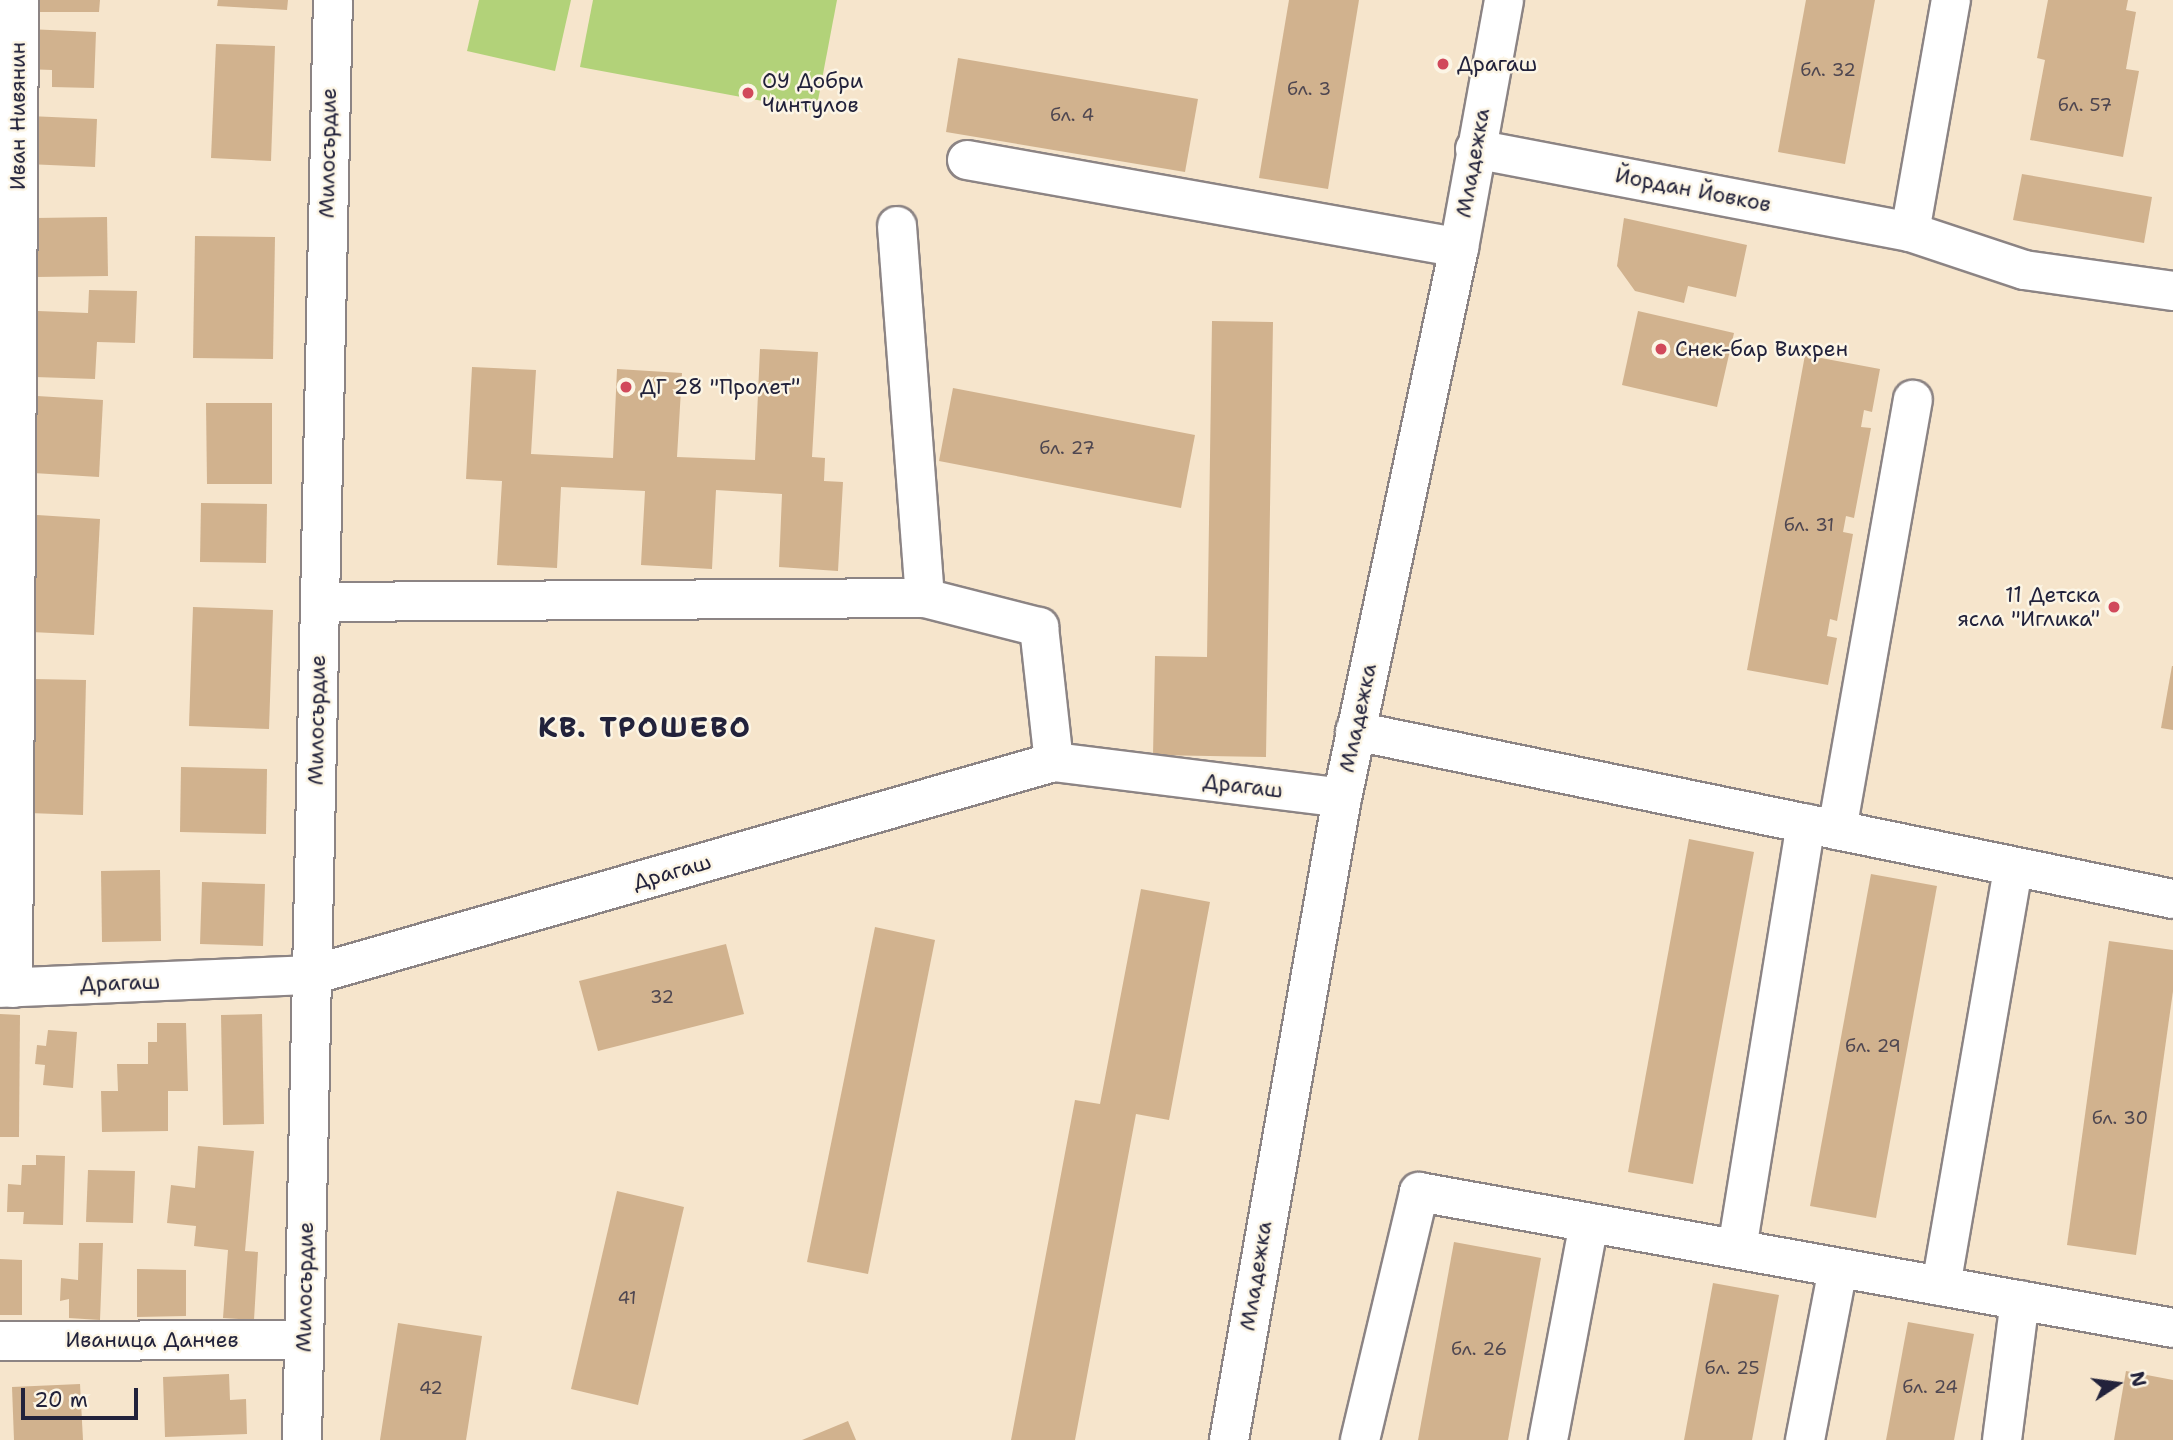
<!DOCTYPE html>
<meta charset="utf-8">
<style>
body{margin:0}
#map{position:relative;width:2173px;height:1440px;overflow:hidden;background:#f6e5cc;font-family:"Shantell Sans",sans-serif}
div>[style]{position:absolute}
.green>*{inset:0;background:#b2d279}
.building>*{inset:0;background:#d1b28e}
.roads{filter:drop-shadow(2px 0 #8c8484) drop-shadow(-2px 0 #8c8484) drop-shadow(0 2px #8c8484) drop-shadow(0 -2px #8c8484)}
.minor>*{height:38px;margin:-19px;padding:0 19px;transform-origin:19px;border-radius:19px;background:#fff}
.dots>*{width:19px;height:19px;translate:-50% -50%;box-sizing:border-box;border:4px solid #fcf5e5;border-radius:50%}
span{translate:-50% -50%;white-space:nowrap;text-align:center;line-height:1.15;-webkit-text-stroke:5px #fcf5e5;paint-order:stroke}
.number-label{font-size:18px;color:#4e4650}
.number-label span{-webkit-text-stroke-width:0}
.poi-label{font-size:21px;color:#22223b}
.left{translate:0 -50%;text-align:left}
.right{translate:-100% -50%;text-align:right}
.street-label{font-size:21px;color:#22223b}
.district-label{font-size:28px;color:#22223b;font-weight:700;letter-spacing:2px}
.north{position:absolute;left:2082px;top:1349px;width:70px;height:70px;-webkit-text-stroke:5px #fcf5e5;paint-order:stroke;rotate:77deg;font-size:19px;font-weight:700;line-height:28px;text-align:center;color:#22223b}
.north::after{content:'';display:block;margin:auto;width:24px;height:32px;background:#22223b;clip-path:polygon(50% 0,100% 100%,50% 72%,0 100%)}
.scale{position:absolute;left:21px;top:1388px;width:117px;height:32px;box-sizing:border-box;border:4px solid #22223b;border-top:0;padding-left:9px;font-size:21px;line-height:24px;white-space:nowrap;color:#22223b;-webkit-text-stroke:5px #fcf5e5;paint-order:stroke}
</style>
<div id="map">
<div class="green">
<div style="clip-path:polygon(479px 0,571px 0,555px 71px,467px 51px)"></div>
<div style="clip-path:polygon(593px 0,837px 0,816px 111px,580px 67px)"></div>
</div>
<div class="building">
<div style="clip-path:polygon(37px 0,100px 0,99px 12px,37px 12px)"></div>
<div style="clip-path:polygon(218px 0,288px 0,287px 10px,217px 6px)"></div>
<div style="clip-path:polygon(1289px 0,1359px 0,1328px 189px,1259px 178px)"></div>
<div style="clip-path:polygon(1806px 0,1875px 0,1845px 164px,1778px 152px)"></div>
<div style="clip-path:polygon(2048px 0,2128px 0,2126px 10px,2136px 12px,2126px 69px,2139px 71px,2123px 157px,2030px 140px,2045px 60px,2037px 58px)"></div>
<div style="clip-path:polygon(27px 29px,96px 32px,94px 88px,52px 87px,52px 70px,25px 69px)"></div>
<div style="clip-path:polygon(216px 44px,275px 46px,271px 161px,211px 158px)"></div>
<div style="clip-path:polygon(958px 58px,1198px 99px,1185px 172px,946px 132px)"></div>
<div style="clip-path:polygon(29px 116px,97px 119px,95px 167px,27px 164px)"></div>
<div style="clip-path:polygon(2022px 174px,2152px 197px,2144px 243px,2013px 220px)"></div>
<div style="clip-path:polygon(107px 217px,108px 276px,36px 277px,35px 218px)"></div>
<div style="clip-path:polygon(1624px 218px,1747px 245px,1736px 297px,1688px 286px,1684px 303px,1635px 291px,1617px 266px)"></div>
<div style="clip-path:polygon(195px 236px,275px 237px,273px 359px,193px 358px)"></div>
<div style="clip-path:polygon(89px 290px,137px 291px,135px 343px,97px 342px,95px 379px,35px 377px,38px 311px,88px 313px)"></div>
<div style="clip-path:polygon(1638px 311px,1734px 333px,1717px 407px,1622px 385px)"></div>
<div style="clip-path:polygon(1212px 321px,1273px 322px,1266px 757px,1153px 755px,1155px 656px,1207px 657px)"></div>
<div style="clip-path:polygon(760px 349px,818px 352px,812px 457px,825px 458px,824px 481px,843px 482px,838px 571px,779px 567px,782px 494px,716px 490px,712px 569px,641px 565px,645px 491px,561px 487px,557px 568px,497px 565px,502px 481px,466px 479px,472px 367px,536px 370px,531px 454px,613px 458px,617px 369px,682px 373px,677px 457px,755px 460px)"></div>
<div style="clip-path:polygon(1805px 355px,1880px 369px,1872px 412px,1864px 410px,1861px 427px,1871px 428px,1854px 518px,1846px 516px,1843px 532px,1853px 534px,1837px 621px,1830px 619px,1827px 636px,1837px 638px,1828px 685px,1747px 670px)"></div>
<div style="clip-path:polygon(953px 388px,1195px 435px,1181px 508px,939px 461px)"></div>
<div style="clip-path:polygon(37px 396px,103px 400px,99px 477px,33px 473px)"></div>
<div style="clip-path:polygon(206px 403px,272px 403px,272px 484px,207px 484px)"></div>
<div style="clip-path:polygon(201px 503px,267px 504px,266px 563px,200px 562px)"></div>
<div style="clip-path:polygon(37px 515px,100px 519px,94px 635px,31px 632px)"></div>
<div style="clip-path:polygon(193px 607px,273px 610px,269px 729px,189px 726px)"></div>
<div style="clip-path:polygon(2172px 666px,2173px 666px,2173px 730px,2161px 728px)"></div>
<div style="clip-path:polygon(32px 679px,86px 680px,83px 815px,29px 813px)"></div>
<div style="clip-path:polygon(181px 767px,267px 769px,266px 834px,180px 832px)"></div>
<div style="clip-path:polygon(1689px 839px,1754px 852px,1693px 1184px,1628px 1172px)"></div>
<div style="clip-path:polygon(160px 870px,161px 941px,102px 942px,101px 871px)"></div>
<div style="clip-path:polygon(1871px 874px,1937px 886px,1876px 1218px,1810px 1206px)"></div>
<div style="clip-path:polygon(202px 882px,265px 884px,263px 946px,200px 944px)"></div>
<div style="clip-path:polygon(1141px 889px,1210px 902px,1169px 1120px,1136px 1114px,1075px 1440px,1011px 1440px,1075px 1100px,1100px 1104px)"></div>
<div style="clip-path:polygon(875px 927px,935px 940px,868px 1274px,807px 1262px)"></div>
<div style="clip-path:polygon(2109px 941px,2173px 950px,2173px 991px,2136px 1255px,2067px 1245px)"></div>
<div style="clip-path:polygon(726px 944px,744px 1014px,598px 1051px,579px 981px)"></div>
<div style="clip-path:polygon(0 1014px,20px 1015px,19px 1137px,0 1137px)"></div>
<div style="clip-path:polygon(262px 1014px,264px 1124px,223px 1125px,221px 1015px)"></div>
<div style="clip-path:polygon(157px 1023px,186px 1023px,188px 1091px,168px 1091px,168px 1131px,102px 1132px,101px 1091px,118px 1091px,117px 1064px,148px 1064px,148px 1042px,157px 1042px)"></div>
<div style="clip-path:polygon(48px 1030px,77px 1032px,73px 1088px,43px 1085px,45px 1065px,35px 1064px,37px 1045px,46px 1046px)"></div>
<div style="clip-path:polygon(198px 1146px,254px 1151px,245px 1251px,258px 1252px,254px 1320px,223px 1318px,228px 1250px,194px 1246px,196px 1226px,167px 1223px,171px 1185px,195px 1188px)"></div>
<div style="clip-path:polygon(36px 1155px,65px 1156px,63px 1225px,23px 1224px,24px 1212px,7px 1212px,8px 1184px,21px 1185px,22px 1165px,36px 1165px)"></div>
<div style="clip-path:polygon(88px 1170px,135px 1171px,133px 1223px,86px 1222px)"></div>
<div style="clip-path:polygon(617px 1191px,684px 1207px,638px 1405px,571px 1389px)"></div>
<div style="clip-path:polygon(1454px 1242px,1541px 1258px,1508px 1440px,1418px 1440px)"></div>
<div style="clip-path:polygon(79px 1243px,103px 1243px,100px 1320px,69px 1318px,69px 1299px,60px 1301px,61px 1278px,78px 1280px)"></div>
<div style="clip-path:polygon(0 1259px,22px 1260px,22px 1315px,0 1315px)"></div>
<div style="clip-path:polygon(137px 1269px,186px 1270px,186px 1316px,137px 1317px)"></div>
<div style="clip-path:polygon(1713px 1283px,1779px 1295px,1752px 1440px,1684px 1440px)"></div>
<div style="clip-path:polygon(1908px 1322px,1974px 1334px,1954px 1440px,1886px 1440px)"></div>
<div style="clip-path:polygon(398px 1323px,482px 1336px,466px 1440px,380px 1440px)"></div>
<div style="clip-path:polygon(2126px 1371px,2173px 1380px,2173px 1440px,2114px 1440px)"></div>
<div style="clip-path:polygon(229px 1374px,230px 1400px,246px 1399px,247px 1434px,165px 1437px,163px 1377px)"></div>
<div style="clip-path:polygon(80px 1384px,83px 1440px,14px 1440px,12px 1387px)"></div>
<div style="clip-path:polygon(848px 1421px,856px 1440px,802px 1440px)"></div>
</div>
<div class="roads">
<div class="minor">
<div style="left:1475px;top:149px;width:443px;rotate:10.8deg"></div>
<div style="left:1910px;top:232px;width:120px;rotate:18.4deg"></div>
<div style="left:2024px;top:270px;width:150px;rotate:8deg"></div>
<div style="left:967px;top:160px;width:500px;rotate:10.1deg"></div>
<div style="left:897px;top:226px;width:373px;rotate:85.7deg"></div>
<div style="left:925px;top:598px;width:118px;rotate:14.3deg"></div>
<div style="left:1039px;top:627px;width:136px;rotate:83.7deg"></div>
<div style="left:1910px;top:232px;width:236px;rotate:-80deg"></div>
<div style="left:320px;top:602px;width:605px;rotate:-0.38deg"></div>
<div style="left:1355px;top:731px;width:835px;rotate:11.61deg"></div>
<div style="left:1837px;top:830px;width:437px;rotate:-80deg"></div>
<div style="left:0;top:988px;width:312px;rotate:-2.4deg"></div>
<div style="left:312px;top:975px;width:772px;rotate:-16.02deg"></div>
<div style="left:1054px;top:762px;width:290px;rotate:7.1deg"></div>
<div style="left:13px;top:988px;width:988px;rotate:-89.65deg"></div>
<div style="left:1737px;top:1249px;width:431px;rotate:-80.8deg"></div>
<div style="left:1941px;top:1286px;width:425px;rotate:-80.2deg"></div>
<div style="left:0;top:1341px;width:304px;rotate:-0.2deg"></div>
<div style="left:302px;top:1440px;width:1440px;rotate:-88.77deg"></div>
<div style="left:1229px;top:1440px;width:652px;rotate:-80.02deg"></div>
<div style="left:1342px;top:798px;width:562px;rotate:-77.99deg"></div>
<div style="left:1459px;top:248px;width:252px;rotate:-79.7deg"></div>
<div style="left:1360px;top:1440px;width:255px;rotate:-76.6deg"></div>
<div style="left:1419px;top:1192px;width:766px;rotate:10.22deg"></div>
<div style="left:1548px;top:1440px;width:221px;rotate:-79.3deg"></div>
<div style="left:1805px;top:1440px;width:175px;rotate:-79.1deg"></div>
<div style="left:2002px;top:1440px;width:141px;rotate:-82.7deg"></div>
</div>
</div>
<div class="dots">
<div style="left:1443px;top:64px;background:#d1495b"></div>
<div style="left:748px;top:93px;background:#d1495b"></div>
<div style="left:1661px;top:349px;background:#d1495b"></div>
<div style="left:626px;top:387px;background:#d1495b"></div>
<div style="left:2114px;top:607px;background:#d1495b"></div>
</div>
<div class="number-label">
<span style="left:1828px;top:70px">бл. 32</span>
<span style="left:1309px;top:89px">бл. 3</span>
<span style="left:2085px;top:105px">бл. 57</span>
<span style="left:1072px;top:115px">бл. 4</span>
<span style="left:1067px;top:448px">бл. 27</span>
<span style="left:1809px;top:525px">бл. 31</span>
<span style="left:662px;top:997px">32</span>
<span style="left:1873px;top:1046px">бл. 29</span>
<span style="left:2120px;top:1118px">бл. 30</span>
<span style="left:627px;top:1298px">41</span>
<span style="left:1479px;top:1349px">бл. 26</span>
<span style="left:1732px;top:1368px">бл. 25</span>
<span style="left:1930px;top:1387px">бл. 24</span>
<span style="left:431px;top:1388px">42</span>
</div>
<div class="poi-label">
<span class="left" style="left:1457px;top:64px">Драгаш</span>
<span class="left" style="left:762px;top:93px">ОУ Добри<br>Чинтулов</span>
<span class="left" style="left:1675px;top:349px">Снек-бар Вихрен</span>
<span class="left" style="left:640px;top:387px">ДГ 28 "Пролет"</span>
<span class="right" style="left:2100px;top:607px">11 Детска<br>ясла "Иглика"</span>
</div>
<div class="street-label">
<span style="left:18px;top:116px;rotate:-90deg">Иван Нивянин</span>
<span style="left:328px;top:153px;rotate:-89deg">Милосърдие</span>
<span style="left:1473px;top:163px;rotate:-80deg">Младежка</span>
<span style="left:1693px;top:190px;rotate:11deg">Йордан Йовков</span>
<span style="left:1358px;top:718px;rotate:-78deg">Младежка</span>
<span style="left:317px;top:720px;rotate:-89deg">Милосърдие</span>
<span style="left:1243px;top:786px;rotate:7deg">Драгаш</span>
<span style="left:672px;top:872px;rotate:-16deg">Драгаш</span>
<span style="left:120px;top:983px;rotate:-2deg">Драгаш</span>
<span style="left:1256px;top:1276px;rotate:-81deg">Младежка</span>
<span style="left:305px;top:1287px;rotate:-89deg">Милосърдие</span>
<span style="left:152px;top:1340px">Иваница Данчев</span>
</div>
<div class="district-label">
<span style="left:645px;top:727px">КВ. ТРОШЕВО</span>
</div>
<div class="north">N</div>
<div class="scale">20 m</div>
</div>
